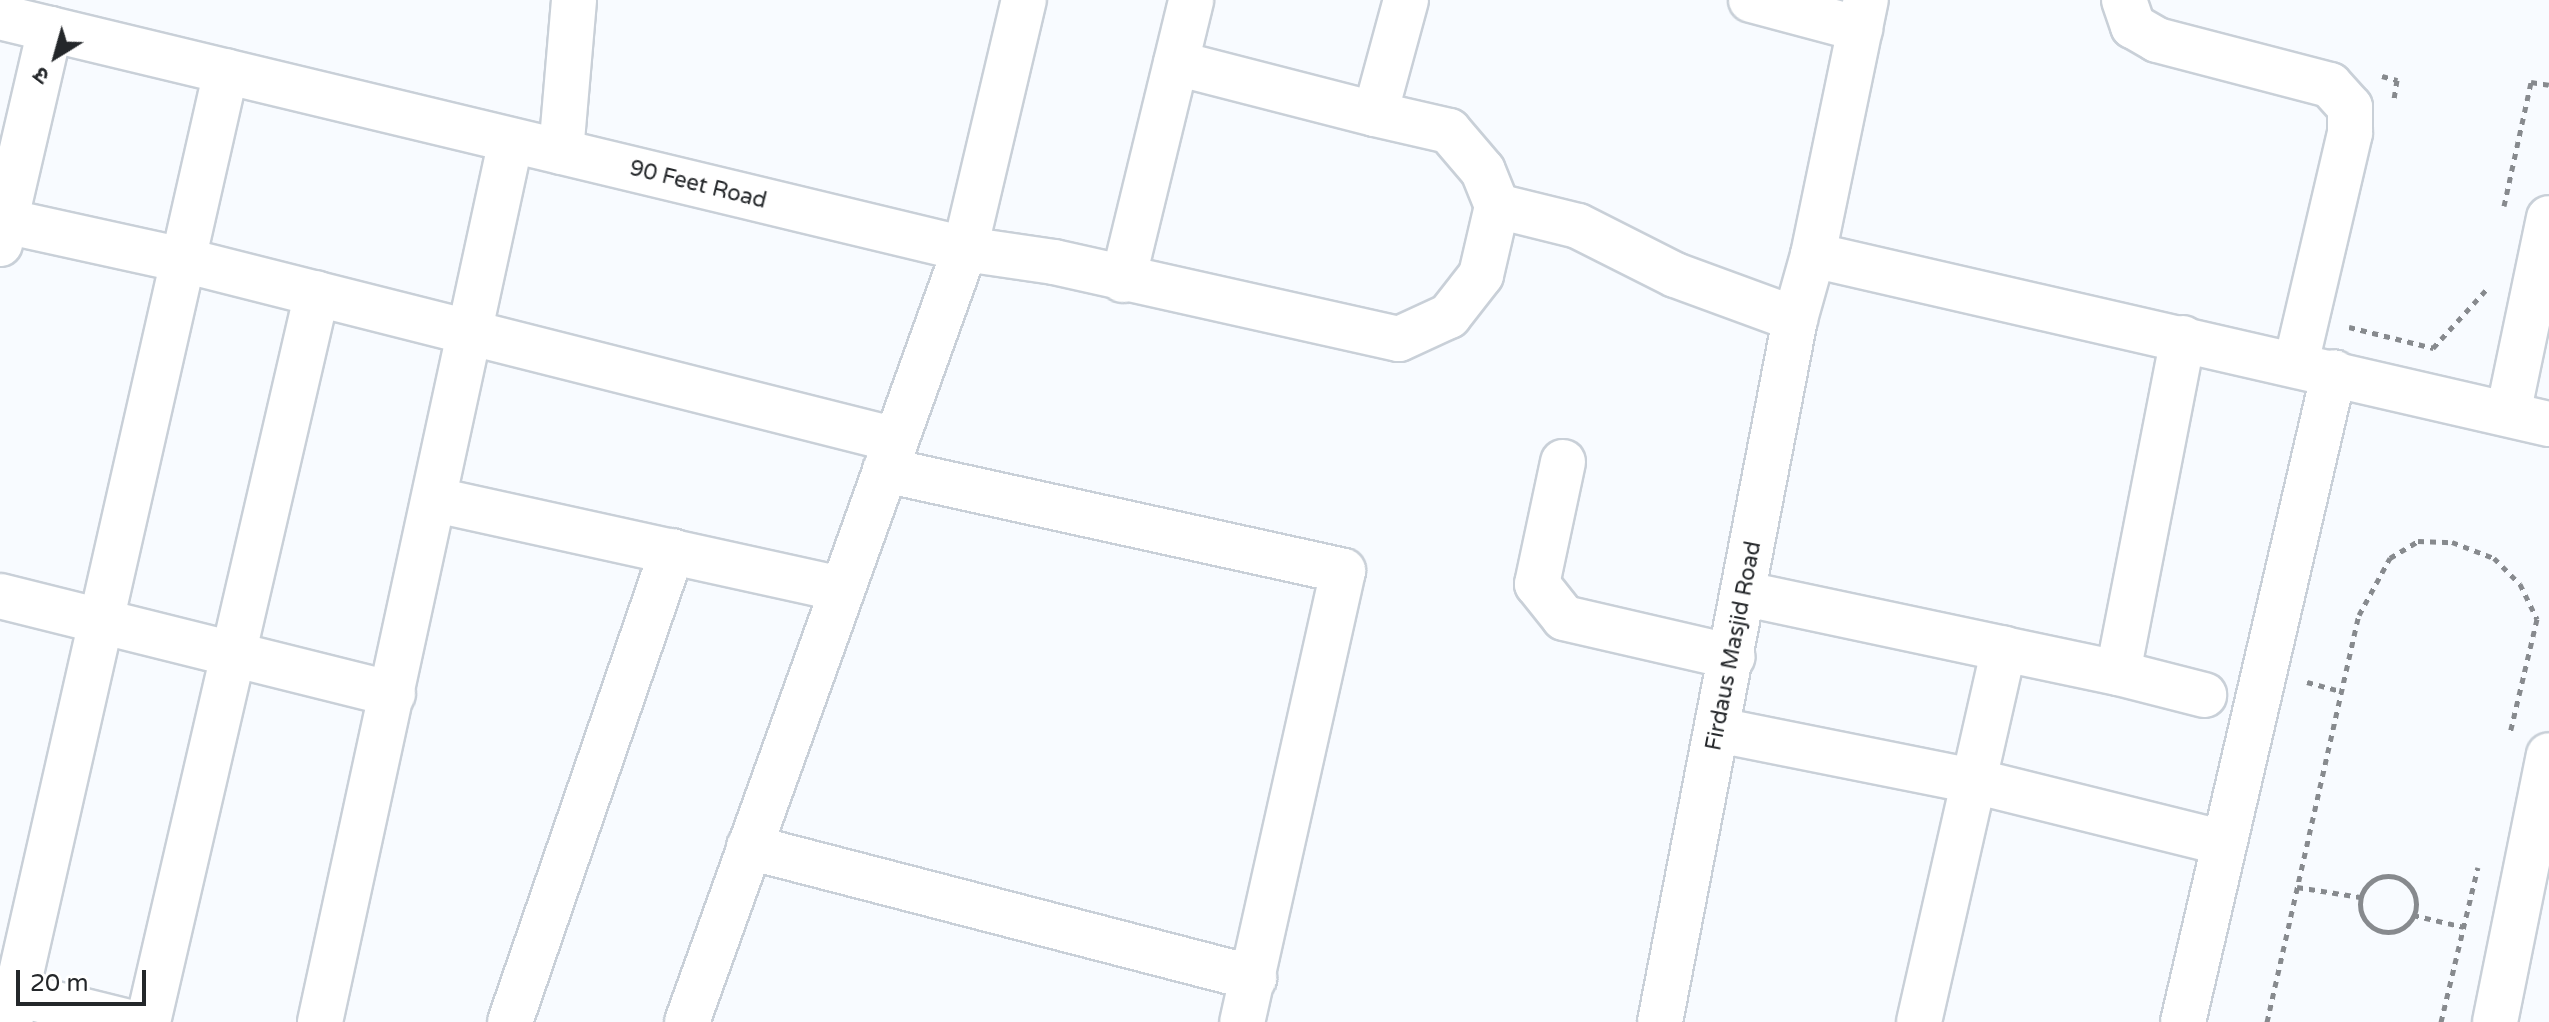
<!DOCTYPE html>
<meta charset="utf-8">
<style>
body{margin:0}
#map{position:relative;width:2549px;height:1022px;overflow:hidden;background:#f8fbff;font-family:"Varela Round","Noto Sans Devanagari",sans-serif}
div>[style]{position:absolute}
.path>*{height:5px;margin-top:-2.5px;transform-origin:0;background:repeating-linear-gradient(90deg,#878a8e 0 6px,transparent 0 12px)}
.path>.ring{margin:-2.5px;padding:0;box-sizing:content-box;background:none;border:5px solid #878a8e;border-radius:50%}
.roads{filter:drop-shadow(2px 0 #c9d0d8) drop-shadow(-2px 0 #c9d0d8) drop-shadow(0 2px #c9d0d8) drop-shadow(0 -2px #c9d0d8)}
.minor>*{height:44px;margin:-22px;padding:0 22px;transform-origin:22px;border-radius:22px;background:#fff}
span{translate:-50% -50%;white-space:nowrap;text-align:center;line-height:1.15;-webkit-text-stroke:6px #fff;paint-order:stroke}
.street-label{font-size:22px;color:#24272a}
.north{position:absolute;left:16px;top:16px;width:80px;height:80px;-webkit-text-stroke:6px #fff;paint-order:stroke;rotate:217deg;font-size:22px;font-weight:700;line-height:32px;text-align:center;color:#24272a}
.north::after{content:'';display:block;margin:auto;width:28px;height:36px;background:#24272a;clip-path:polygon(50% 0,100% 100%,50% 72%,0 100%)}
.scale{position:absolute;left:16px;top:970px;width:130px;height:36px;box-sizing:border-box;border:4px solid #24272a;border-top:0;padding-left:10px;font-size:24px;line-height:28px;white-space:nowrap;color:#24272a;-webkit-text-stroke:6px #fff;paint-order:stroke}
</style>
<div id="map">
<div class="path">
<div style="left:2382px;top:76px;width:16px;rotate:15deg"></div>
<div style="left:2397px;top:80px;width:18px;rotate:99deg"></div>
<div style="left:2504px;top:206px;width:127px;rotate:-77.7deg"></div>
<div style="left:2531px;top:82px;width:18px;rotate:9deg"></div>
<div style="left:2349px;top:327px;width:87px;rotate:14deg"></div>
<div style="left:2433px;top:348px;width:79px;rotate:-47.6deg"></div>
<div style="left:2307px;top:682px;width:35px;rotate:15deg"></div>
<div class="ring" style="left:2360px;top:876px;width:51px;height:51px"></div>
<div style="left:2297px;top:887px;width:64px;rotate:9deg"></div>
<div style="left:2413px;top:915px;width:52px;rotate:13.2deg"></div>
<div style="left:2267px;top:1022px;width:417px;rotate:-77.3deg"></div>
<div style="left:2359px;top:615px;width:65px;rotate:-61.5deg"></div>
<div style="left:2390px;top:558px;width:33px;rotate:-31deg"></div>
<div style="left:2418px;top:541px;width:34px;rotate:2deg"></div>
<div style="left:2452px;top:542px;width:45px;rotate:20.9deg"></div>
<div style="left:2494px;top:558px;width:37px;rotate:45deg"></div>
<div style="left:2520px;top:584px;width:39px;rotate:64deg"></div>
<div style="left:2537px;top:619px;width:117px;rotate:103.3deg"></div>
<div style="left:2441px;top:1022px;width:159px;rotate:-76.6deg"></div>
</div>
<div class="roads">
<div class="minor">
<div style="left:1751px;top:0;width:113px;rotate:14.9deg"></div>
<div style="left:2124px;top:0;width:28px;rotate:71deg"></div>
<div style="left:2133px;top:26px;width:28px;rotate:30deg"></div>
<div style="left:2157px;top:40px;width:179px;rotate:14.6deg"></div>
<div style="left:2330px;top:85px;width:30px;rotate:48deg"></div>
<div style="left:2350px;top:107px;width:26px;rotate:90deg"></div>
<div style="left:2350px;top:133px;width:237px;rotate:103.2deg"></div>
<div style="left:0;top:17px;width:992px;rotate:13.52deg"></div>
<div style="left:965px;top:249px;width:90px;rotate:8.3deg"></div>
<div style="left:1054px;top:262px;width:353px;rotate:12.6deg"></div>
<div style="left:1399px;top:339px;width:55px;rotate:-24.7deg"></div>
<div style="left:1449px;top:316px;width:52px;rotate:-52deg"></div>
<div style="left:1481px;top:275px;width:71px;rotate:-76.9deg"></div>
<div style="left:1497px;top:206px;width:83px;rotate:13.9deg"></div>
<div style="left:1578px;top:226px;width:109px;rotate:26.8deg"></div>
<div style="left:1675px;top:275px;width:128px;rotate:20.1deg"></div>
<div style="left:1176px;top:63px;width:205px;rotate:14.4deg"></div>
<div style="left:1375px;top:114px;width:118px;rotate:-74.8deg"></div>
<div style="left:1375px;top:114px;width:76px;rotate:12.9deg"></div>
<div style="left:1449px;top:131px;width:52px;rotate:49.6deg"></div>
<div style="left:1483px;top:171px;width:38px;rotate:68deg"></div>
<div style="left:561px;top:152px;width:153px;rotate:-85.1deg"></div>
<div style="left:5px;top:221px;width:182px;rotate:12.4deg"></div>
<div style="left:183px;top:260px;width:735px;rotate:14.17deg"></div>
<div style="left:0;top:244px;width:221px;rotate:-76.9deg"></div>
<div style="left:1813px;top:255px;width:755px;rotate:12.93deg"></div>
<div style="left:1123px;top:280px;width:288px;rotate:-76.3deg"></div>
<div style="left:2183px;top:338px;width:341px;rotate:101deg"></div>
<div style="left:2118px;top:673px;width:89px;rotate:14.3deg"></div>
<div style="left:2508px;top:414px;width:200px;rotate:-78.2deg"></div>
<div style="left:1563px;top:462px;width:125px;rotate:102deg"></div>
<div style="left:1537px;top:584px;width:43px;rotate:51.5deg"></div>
<div style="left:1564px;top:618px;width:173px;rotate:13deg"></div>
<div style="left:885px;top:470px;width:469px;rotate:12.4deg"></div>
<div style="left:1343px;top:571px;width:462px;rotate:102.6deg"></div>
<div style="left:436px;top:500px;width:416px;rotate:12.4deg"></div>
<div style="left:1746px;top:594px;width:264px;rotate:12deg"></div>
<div style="left:0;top:596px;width:405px;rotate:14deg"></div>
<div style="left:1718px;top:730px;width:261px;rotate:11.3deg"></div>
<div style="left:1974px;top:781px;width:254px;rotate:13.9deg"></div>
<div style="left:749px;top:847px;width:522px;rotate:14.54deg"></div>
<div style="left:0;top:990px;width:132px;rotate:14deg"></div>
<div style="left:10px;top:1022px;width:975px;rotate:-77.2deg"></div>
<div style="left:148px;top:1022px;width:748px;rotate:-76.95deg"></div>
<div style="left:320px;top:1022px;width:902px;rotate:-77.78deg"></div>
<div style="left:510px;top:1022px;width:498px;rotate:-71deg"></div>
<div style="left:687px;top:1022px;width:821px;rotate:-70.22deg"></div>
<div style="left:965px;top:249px;width:256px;rotate:-76.7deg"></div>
<div style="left:1660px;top:1022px;width:716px;rotate:-79.13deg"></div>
<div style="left:1795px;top:319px;width:66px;rotate:-74.3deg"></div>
<div style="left:1813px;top:255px;width:260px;rotate:-78.3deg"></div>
<div style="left:1919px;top:1022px;width:383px;rotate:-77.2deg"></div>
<div style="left:2004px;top:649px;width:116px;rotate:11.9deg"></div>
<div style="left:2183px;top:1022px;width:667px;rotate:-76.92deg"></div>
<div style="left:2495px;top:1022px;width:272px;rotate:-78.6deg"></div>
</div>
</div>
<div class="street-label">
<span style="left:698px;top:185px;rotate:14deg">90 Feet Road</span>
<span style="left:1734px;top:646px;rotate:-79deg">Firdaus Masjid Road</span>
</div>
<div class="north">उ</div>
<div class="scale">20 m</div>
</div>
